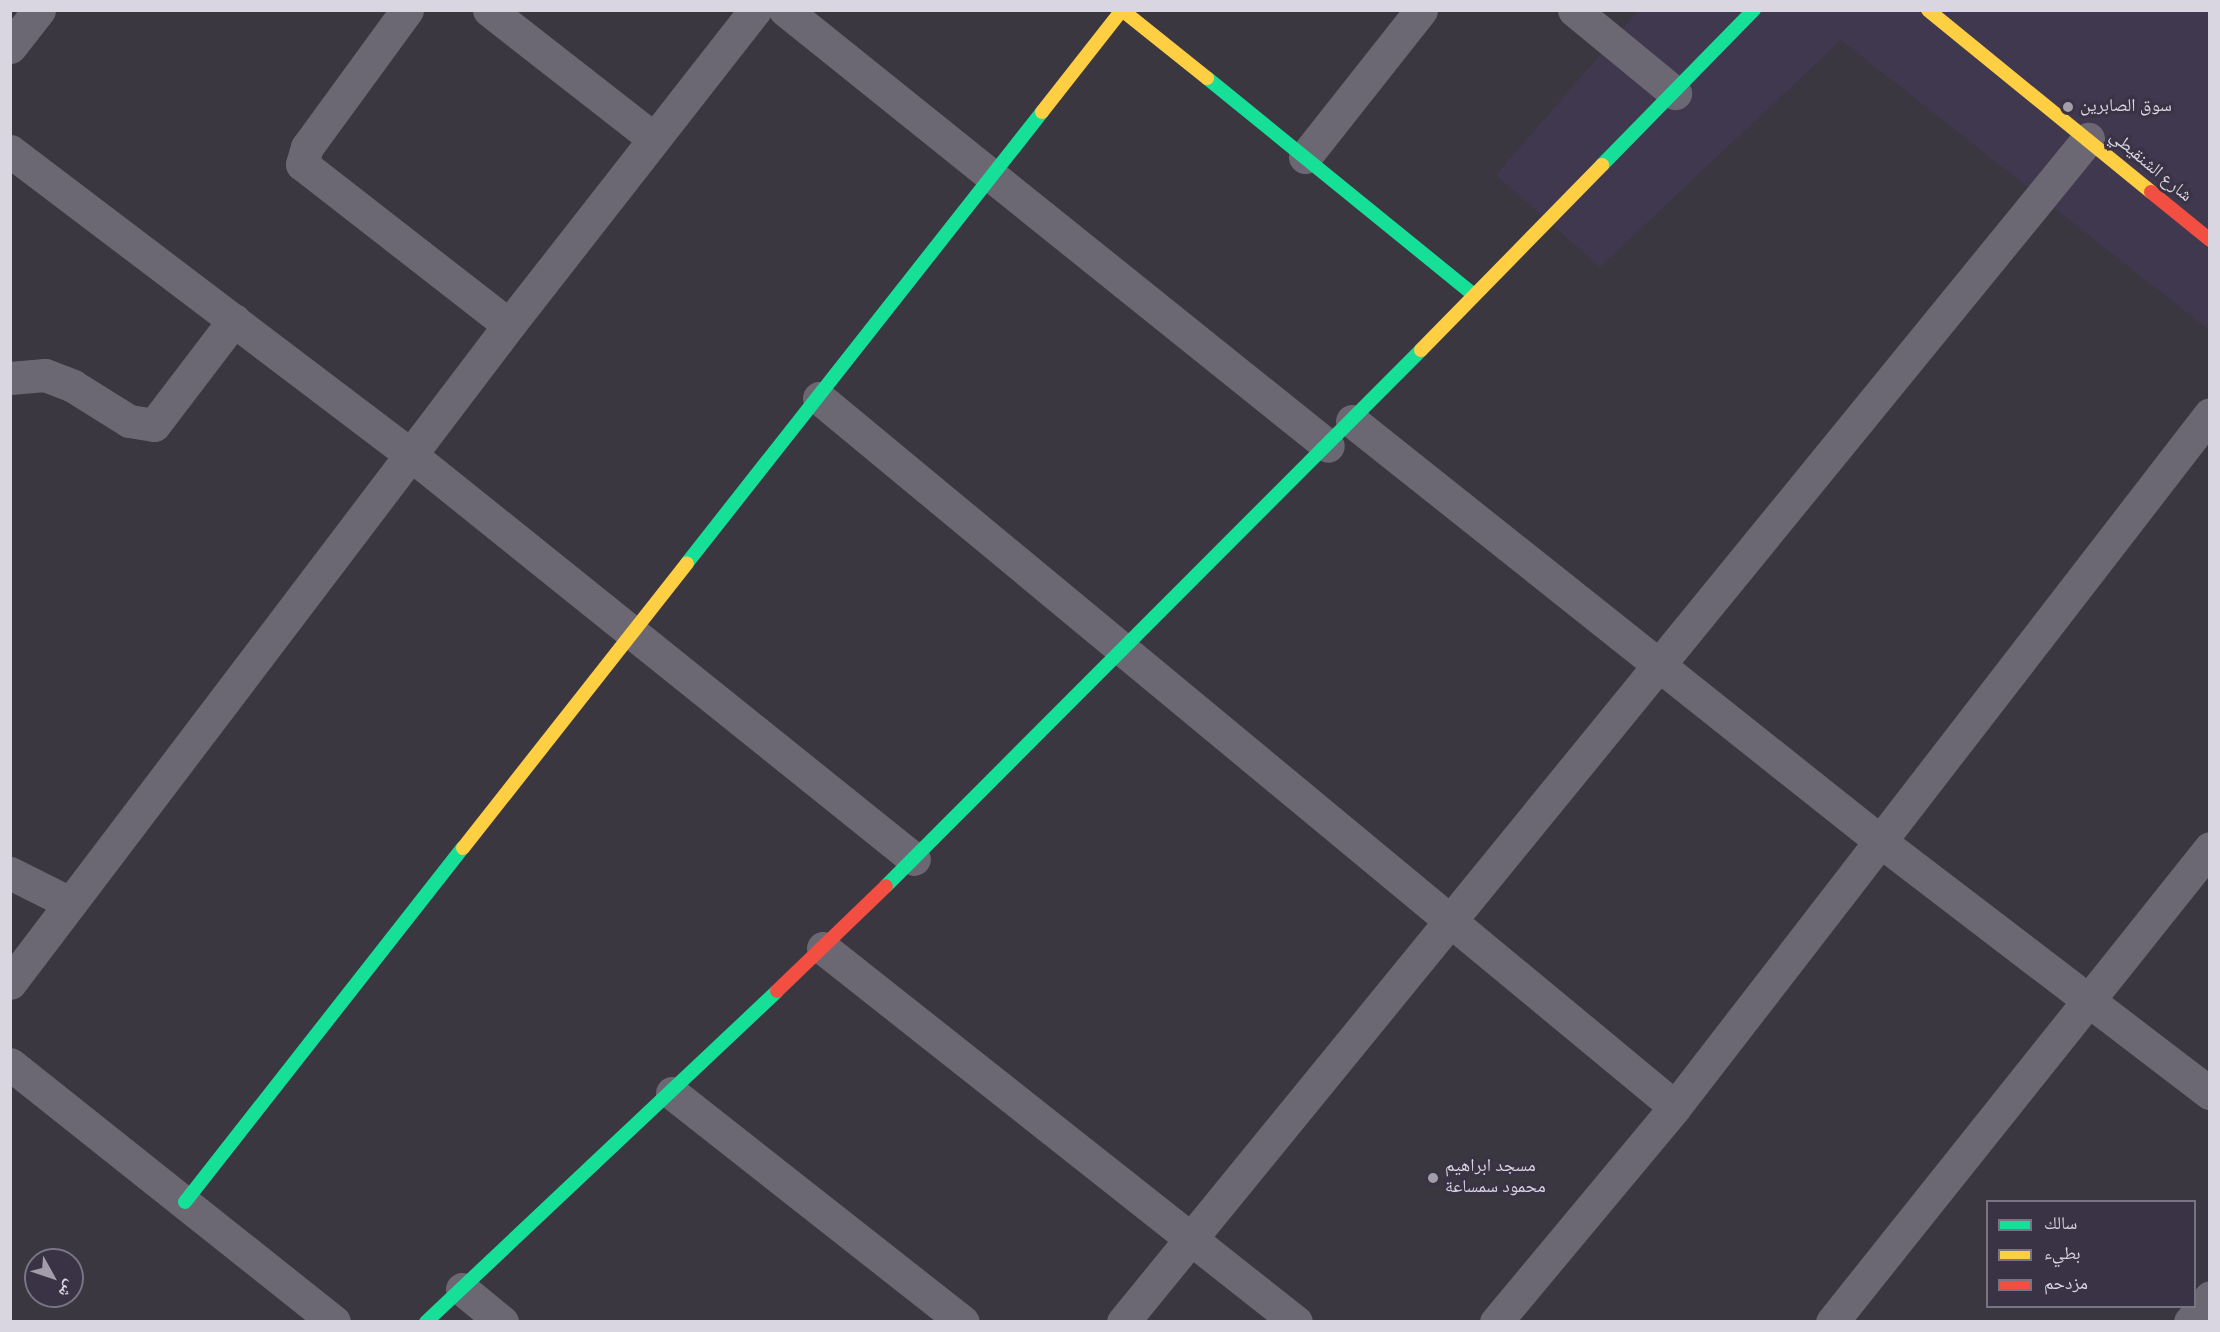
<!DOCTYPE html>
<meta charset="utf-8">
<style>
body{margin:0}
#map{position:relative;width:2220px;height:1332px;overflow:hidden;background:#3a3741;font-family:Overpass,"Noto Naskh Arabic",sans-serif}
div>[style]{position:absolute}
.built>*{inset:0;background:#40384e}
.street>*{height:33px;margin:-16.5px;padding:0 16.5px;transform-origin:16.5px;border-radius:16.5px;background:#6c6873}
.fast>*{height:14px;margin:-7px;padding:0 7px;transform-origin:7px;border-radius:7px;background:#16e098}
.slow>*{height:14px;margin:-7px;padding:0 7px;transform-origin:7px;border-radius:7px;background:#ffcf43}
.jam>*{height:14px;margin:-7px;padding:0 7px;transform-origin:7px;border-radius:7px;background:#f24e42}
.dots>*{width:16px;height:16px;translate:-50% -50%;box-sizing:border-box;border:3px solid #393345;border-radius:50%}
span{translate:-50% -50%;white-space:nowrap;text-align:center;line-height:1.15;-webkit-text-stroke:6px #393345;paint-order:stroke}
.poi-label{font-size:18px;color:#d9d6e1}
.left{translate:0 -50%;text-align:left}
.street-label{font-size:18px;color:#d9d6e1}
.frame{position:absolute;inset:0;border:12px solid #d9d6e1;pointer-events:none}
.legend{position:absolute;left:1986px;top:1200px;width:210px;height:108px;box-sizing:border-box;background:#393345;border:2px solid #797483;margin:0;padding:8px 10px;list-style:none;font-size:18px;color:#d9d6e1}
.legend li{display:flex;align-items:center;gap:12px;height:30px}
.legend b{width:30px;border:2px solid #797483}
.north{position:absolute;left:24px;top:1248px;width:60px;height:60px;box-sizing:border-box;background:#393345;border:2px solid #797483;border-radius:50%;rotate:130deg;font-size:16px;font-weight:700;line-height:24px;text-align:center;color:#d9d6e1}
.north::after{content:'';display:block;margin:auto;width:21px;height:27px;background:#a19ea9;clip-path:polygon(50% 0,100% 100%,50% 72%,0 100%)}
</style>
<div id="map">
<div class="built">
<div style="clip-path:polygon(1638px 11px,2209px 11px,2209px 330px,1841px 40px,1600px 267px,1496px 175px)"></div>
</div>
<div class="street">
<div style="left:407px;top:10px;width:170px;rotate:126.1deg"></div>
<div style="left:307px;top:147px;width:18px;rotate:106deg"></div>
<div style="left:302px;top:164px;width:262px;rotate:37.9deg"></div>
<div style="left:489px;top:10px;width:208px;rotate:38deg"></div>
<div style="left:785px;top:10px;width:696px;rotate:38.76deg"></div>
<div style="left:1574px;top:10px;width:131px;rotate:39.4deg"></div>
<div style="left:10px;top:47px;width:47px;rotate:-51.9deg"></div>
<div style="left:10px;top:151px;width:503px;rotate:37.17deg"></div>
<div style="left:411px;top:455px;width:645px;rotate:38.77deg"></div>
<div style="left:1305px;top:157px;width:187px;rotate:-51.7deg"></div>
<div style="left:10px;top:378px;width:35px;rotate:-5deg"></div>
<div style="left:45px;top:375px;width:30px;rotate:21deg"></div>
<div style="left:73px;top:386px;width:66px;rotate:32deg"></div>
<div style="left:129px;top:421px;width:25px;rotate:9deg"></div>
<div style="left:154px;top:425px;width:132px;rotate:-52.7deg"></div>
<div style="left:819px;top:398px;width:1111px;rotate:39.63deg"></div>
<div style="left:1352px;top:421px;width:675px;rotate:38.5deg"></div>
<div style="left:1880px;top:841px;width:415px;rotate:37.4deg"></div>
<div style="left:10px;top:873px;width:67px;rotate:26.6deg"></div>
<div style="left:823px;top:948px;width:603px;rotate:38.33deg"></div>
<div style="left:10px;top:983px;width:826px;rotate:-52.82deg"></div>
<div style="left:509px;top:325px;width:400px;rotate:-52deg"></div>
<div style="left:10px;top:1064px;width:414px;rotate:38.5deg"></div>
<div style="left:672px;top:1093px;width:370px;rotate:38.2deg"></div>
<div style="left:462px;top:1289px;width:52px;rotate:39.5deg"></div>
<div style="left:1123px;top:1322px;width:1527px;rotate:-50.8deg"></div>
<div style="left:1496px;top:1322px;width:280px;rotate:-50.2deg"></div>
<div style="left:1675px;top:1107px;width:875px;rotate:-52.33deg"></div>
<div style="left:1832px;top:1322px;width:606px;rotate:-51.43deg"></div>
<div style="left:2190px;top:1322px;width:32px;rotate:-51deg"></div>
</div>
<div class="fast">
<div style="left:1207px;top:78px;width:344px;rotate:39.1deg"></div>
<div style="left:1602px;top:165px;width:217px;rotate:-45.6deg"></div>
<div style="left:687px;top:563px;width:574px;rotate:-51.79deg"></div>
<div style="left:886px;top:886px;width:757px;rotate:-45.05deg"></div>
<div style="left:185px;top:1202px;width:450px;rotate:-51.9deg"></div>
<div style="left:426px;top:1322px;width:482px;rotate:-43.3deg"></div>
</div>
<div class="slow">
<div style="left:1928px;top:10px;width:288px;rotate:39.2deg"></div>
<div style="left:1042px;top:112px;width:130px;rotate:-51.9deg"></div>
<div style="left:1122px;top:10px;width:109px;rotate:38.7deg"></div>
<div style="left:1421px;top:350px;width:259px;rotate:-45.6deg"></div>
<div style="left:463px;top:848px;width:362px;rotate:-51.8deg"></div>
</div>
<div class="jam">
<div style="left:2151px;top:192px;width:76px;rotate:39.1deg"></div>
<div style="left:777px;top:991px;width:151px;rotate:-43.9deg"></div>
</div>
<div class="dots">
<div style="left:2068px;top:107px;background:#a19ea9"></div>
<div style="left:1433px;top:1178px;background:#a19ea9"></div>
</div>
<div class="poi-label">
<span class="left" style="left:2080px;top:107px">سوق الصابرين</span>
<span class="left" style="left:1445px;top:1178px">مسجد ابراهيم<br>محمود سمساعة</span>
</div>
<div class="street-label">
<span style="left:2150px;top:167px;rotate:40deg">شارع الشنقيطي</span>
</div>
<div class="frame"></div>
<ul class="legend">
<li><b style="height:8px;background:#16e098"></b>سالك</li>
<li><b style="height:8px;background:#ffcf43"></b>بطيء</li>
<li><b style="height:8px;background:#f24e42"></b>مزدحم</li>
</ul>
<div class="north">ش</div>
</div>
